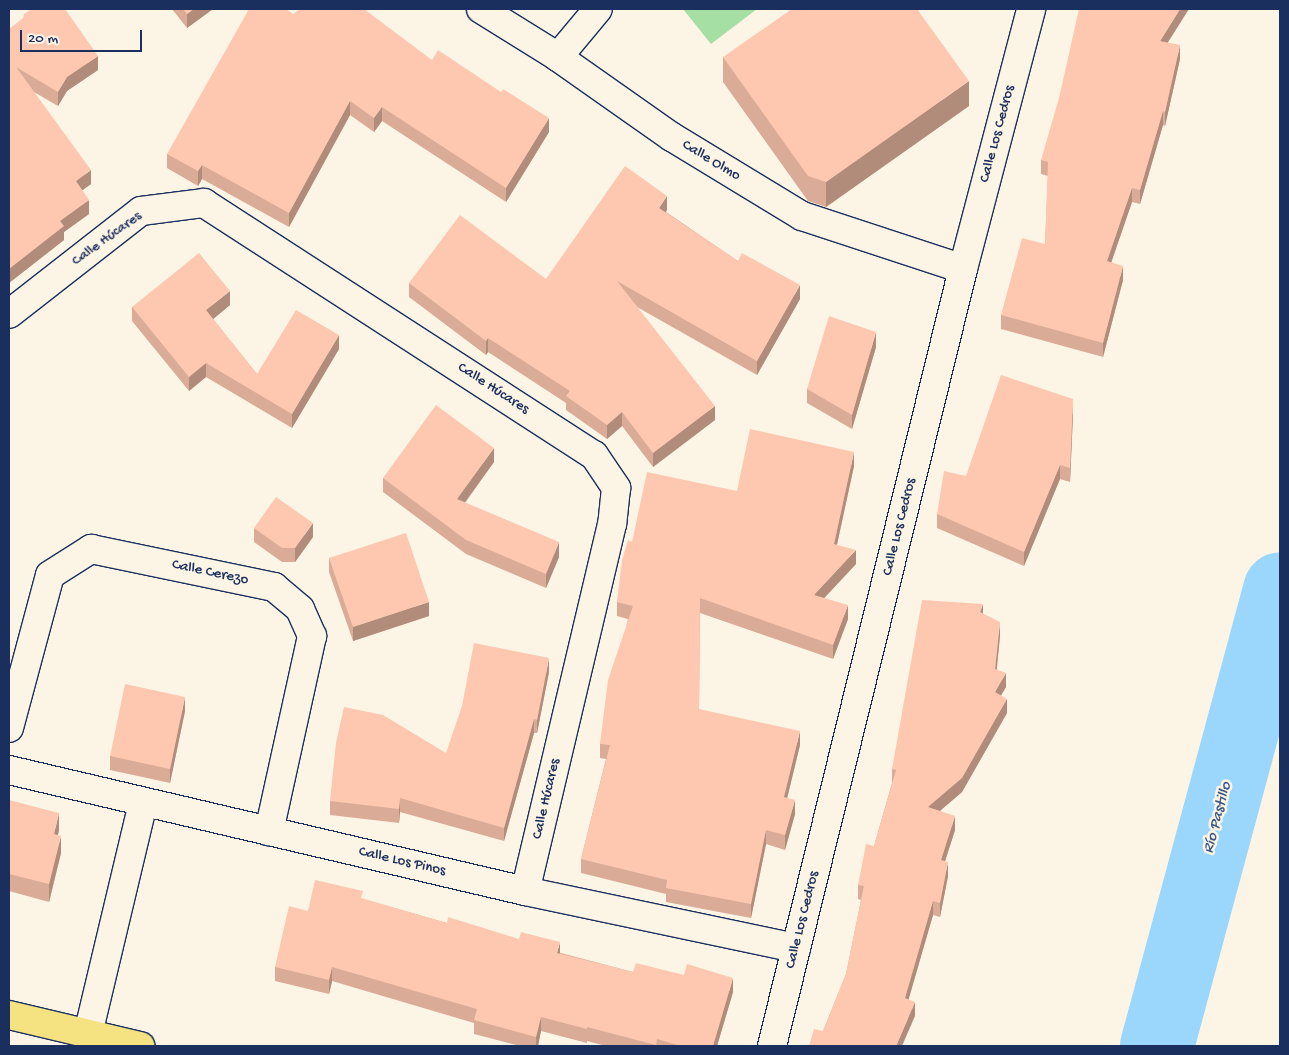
<!DOCTYPE html>
<meta charset="utf-8">
<style>
body{margin:0}
#map{position:relative;width:1289px;height:1055px;overflow:hidden;background:#fcf5e5;font-family:"Gochi Hand",sans-serif}
div>[style]{position:absolute}
.green>*{inset:0;background:#a5dfa4}
.river>*{height:74px;margin:-37px;padding:0 37px;transform-origin:37px;border-radius:37px;background:#9bd7fc}
.roads{filter:drop-shadow(1px 0 #1b2f5e) drop-shadow(-1px 0 #1b2f5e) drop-shadow(0 1px #1b2f5e) drop-shadow(0 -1px #1b2f5e)}
.minor>*{height:28px;margin:-14px;padding:0 14px;transform-origin:14px;border-radius:14px;background:#fcf5e5}
.trunk>*{height:28px;margin:-14px;padding:0 14px;transform-origin:14px;border-radius:14px;background:#f5e382}
.wall>*{inset:0;background:#daac97}
.shaded-wall>*{inset:0;background:#b28c7b}
.building>*{inset:0;background:#fec8b0}
span{translate:-50% -50%;white-space:nowrap;text-align:center;line-height:1.15;-webkit-text-stroke:5px #fcf5e5;paint-order:stroke}
.street-label{font-size:15px;color:#1b2f5e}
.water-label{font-size:16px;color:#3b5986;font-style:italic}
.frame{position:absolute;inset:0;border:10px solid #1b2f5e;pointer-events:none}
.scale{position:absolute;left:20px;top:30px;width:122px;height:22px;box-sizing:border-box;border:2px solid #1b2f5e;border-top:0;padding-left:6px;font-size:15px;line-height:18px;white-space:nowrap;color:#1b2f5e;-webkit-text-stroke:4px #fcf5e5;paint-order:stroke}
</style>
<div id="map">
<div class="green">
<div style="clip-path:polygon(683px 9px,757px 9px,711px 44px)"></div>
</div>
<div class="river">
<div style="left:1157px;top:1046px;width:473px;rotate:-74.9deg"></div>
</div>
<div class="roads">
<div class="minor">
<div style="left:481px;top:9px;width:91px;rotate:31.9deg"></div>
<div style="left:558px;top:57px;width:139px;rotate:35.1deg"></div>
<div style="left:672px;top:137px;width:152px;rotate:31.3deg"></div>
<div style="left:802px;top:216px;width:169px;rotate:18.2deg"></div>
<div style="left:558px;top:57px;width:62px;rotate:-50.2deg"></div>
<div style="left:9px;top:314px;width:167px;rotate:-38deg"></div>
<div style="left:141px;top:211px;width:64px;rotate:-7.2deg"></div>
<div style="left:204px;top:203px;width:464px;rotate:32.9deg"></div>
<div style="left:594px;top:455px;width:40px;rotate:56deg"></div>
<div style="left:616px;top:488px;width:36px;rotate:96deg"></div>
<div style="left:612px;top:524px;width:377px;rotate:103.3deg"></div>
<div style="left:9px;top:728px;width:158px;rotate:-75deg"></div>
<div style="left:50px;top:575px;width:49px;rotate:-32.4deg"></div>
<div style="left:91px;top:549px;width:187px;rotate:11.7deg"></div>
<div style="left:274px;top:587px;width:34px;rotate:40deg"></div>
<div style="left:300px;top:609px;width:30px;rotate:66deg"></div>
<div style="left:312px;top:636px;width:200px;rotate:102.4deg"></div>
<div style="left:9px;top:770px;width:530px;rotate:13.2deg"></div>
<div style="left:525px;top:891px;width:277px;rotate:11.9deg"></div>
<div style="left:88px;top:1034px;width:237px;rotate:-76.6deg"></div>
<div style="left:772px;top:1046px;width:800px;rotate:-76.19deg"></div>
<div style="left:963px;top:269px;width:269px;rotate:-75.3deg"></div>
</div>
<div class="trunk">
<div style="left:9px;top:1015px;width:135px;rotate:13.3deg"></div>
</div>
</div>
<div class="wall">
<div style="clip-path:polygon(172px 9px,213px 9px,187px 28px)"></div>
<div style="clip-path:polygon(9px 29px,98px 70px,67px 91px,58px 106px,34px 92px,91px 184px,82px 190px,89px 214px,64px 232px,64px 240px,9px 283px)"></div>
<div style="clip-path:polygon(1168px 43px,1180px 59px,1165px 126px,1163px 125px,1140px 204px,1132px 202px,1111px 262px,1123px 280px,1103px 357px,1001px 329px,1001px 315px,1045px 244px,1048px 176px,1041px 174px,1041px 160px)"></div>
<div style="clip-path:polygon(723px 57px,969px 106px,826px 207px,808px 201px,723px 82px)"></div>
<div style="clip-path:polygon(432px 60px,549px 132px,506px 202px,382px 121px,374px 132px,350px 115px,289px 227px,202px 179px,198px 186px,167px 168px,167px 154px)"></div>
<div style="clip-path:polygon(667px 210px,666px 212px,738px 261px,800px 299px,757px 375px,637px 307px,715px 420px,653px 467px,622px 426px,607px 439px,566px 410px,566px 403px,488px 352px,486px 355px,409px 297px,409px 283px,546px 279px)"></div>
<div style="clip-path:polygon(230px 305px,213px 319px,257px 374px,339px 349px,292px 428px,206px 377px,189px 391px,132px 321px,132px 307px)"></div>
<div style="clip-path:polygon(876px 347px,852px 429px,807px 403px,807px 389px)"></div>
<div style="clip-path:polygon(1073px 414px,1070px 482px,1060px 479px,1024px 566px,937px 528px,937px 514px,966px 476px)"></div>
<div style="clip-path:polygon(494px 462px,465px 503px,559px 557px,546px 588px,466px 554px,383px 492px,383px 478px)"></div>
<div style="clip-path:polygon(854px 466px,837px 545px,856px 564px,824px 598px,848px 619px,833px 659px,700px 613px,699px 709px,800px 745px,787px 798px,795px 814px,785px 850px,766px 844px,751px 918px,666px 902px,666px 894px,581px 873px,581px 859px,606px 759px,600px 758px,600px 744px,628px 619px,617px 616px,617px 602px,632px 542px,737px 491px)"></div>
<div style="clip-path:polygon(254px 528px,313px 537px,295px 562px,282px 562px,254px 542px)"></div>
<div style="clip-path:polygon(329px 558px,429px 616px,353px 641px,329px 572px)"></div>
<div style="clip-path:polygon(983px 614px,1000px 636px,997px 669px,1006px 687px,1001px 695px,1007px 713px,962px 792px,940px 811px,955px 830px,945px 861px,948px 876px,940px 917px,933px 915px,908px 1000px,915px 1016px,823px 1031px,846px 974px,861px 900px,858px 899px,858px 885px,874px 846px,892px 783px,892px 769px)"></div>
<div style="clip-path:polygon(549px 672px,537px 733px,534px 733px,504px 841px,400px 812px,399px 823px,330px 815px,330px 801px,446px 753px)"></div>
<div style="clip-path:polygon(185px 711px,170px 783px,110px 770px,110px 756px)"></div>
<div style="clip-path:polygon(9px 800px,59px 830px,58px 835px,61px 853px,49px 902px,9px 891px)"></div>
<div style="clip-path:polygon(363px 899px,447px 923px,633px 972px,733px 992px,717px 1046px,606px 1046px,587px 1041px,587px 1043px,541px 1031px,538px 1046px,520px 1046px,474px 1034px,474px 1023px,332px 981px,329px 994px,275px 981px,275px 967px,308px 911px)"></div>
</div>
<div class="shaded-wall">
<div style="clip-path:polygon(194px 9px,213px 9px,187px 28px,187px 14px)"></div>
<div style="clip-path:polygon(1180px 9px,1189px 9px,1160px 55px,1160px 41px)"></div>
<div style="clip-path:polygon(1180px 45px,1180px 59px,1165px 126px,1165px 112px)"></div>
<div style="clip-path:polygon(98px 56px,98px 70px,67px 91px,58px 106px,58px 92px,67px 77px)"></div>
<div style="clip-path:polygon(969px 81px,969px 106px,826px 207px,826px 182px)"></div>
<div style="clip-path:polygon(350px 101px,350px 115px,289px 227px,289px 213px)"></div>
<div style="clip-path:polygon(382px 107px,382px 121px,374px 132px,374px 118px)"></div>
<div style="clip-path:polygon(1163px 111px,1163px 125px,1140px 204px,1140px 190px)"></div>
<div style="clip-path:polygon(549px 118px,549px 132px,506px 202px,506px 188px)"></div>
<div style="clip-path:polygon(202px 165px,202px 179px,198px 186px,198px 171px)"></div>
<div style="clip-path:polygon(91px 170px,91px 184px,76px 195px,76px 181px)"></div>
<div style="clip-path:polygon(1132px 188px,1132px 202px,1107px 275px,1107px 261px)"></div>
<div style="clip-path:polygon(667px 196px,667px 210px,659px 222px,659px 208px)"></div>
<div style="clip-path:polygon(89px 200px,89px 214px,64px 232px,64px 240px,9px 283px,9px 269px,60px 221px)"></div>
<div style="clip-path:polygon(1123px 266px,1123px 280px,1103px 357px,1103px 343px)"></div>
<div style="clip-path:polygon(800px 285px,800px 299px,757px 375px,757px 361px)"></div>
<div style="clip-path:polygon(230px 291px,230px 305px,206px 325px,206px 310px)"></div>
<div style="clip-path:polygon(876px 332px,876px 347px,852px 429px,852px 415px)"></div>
<div style="clip-path:polygon(339px 335px,339px 349px,292px 428px,292px 414px)"></div>
<div style="clip-path:polygon(488px 338px,488px 352px,486px 355px,486px 341px)"></div>
<div style="clip-path:polygon(206px 363px,206px 377px,189px 391px,189px 377px)"></div>
<div style="clip-path:polygon(1073px 399px,1073px 414px,1070px 482px,1070px 468px)"></div>
<div style="clip-path:polygon(715px 406px,715px 420px,653px 467px,653px 453px)"></div>
<div style="clip-path:polygon(622px 412px,622px 426px,607px 439px,607px 425px)"></div>
<div style="clip-path:polygon(494px 448px,494px 462px,457px 513px,457px 499px)"></div>
<div style="clip-path:polygon(854px 452px,854px 466px,834px 558px,834px 544px)"></div>
<div style="clip-path:polygon(1060px 465px,1060px 479px,1024px 566px,1024px 552px)"></div>
<div style="clip-path:polygon(313px 523px,313px 537px,295px 562px,295px 548px)"></div>
<div style="clip-path:polygon(559px 542px,559px 557px,546px 588px,546px 574px)"></div>
<div style="clip-path:polygon(856px 550px,856px 564px,814px 609px,814px 595px)"></div>
<div style="clip-path:polygon(429px 602px,429px 616px,353px 641px,353px 627px)"></div>
<div style="clip-path:polygon(983px 604px,983px 618px,980px 612px)"></div>
<div style="clip-path:polygon(848px 605px,848px 619px,833px 659px,833px 645px)"></div>
<div style="clip-path:polygon(1000px 622px,1000px 636px,995px 683px,995px 669px)"></div>
<div style="clip-path:polygon(549px 658px,549px 672px,537px 733px,537px 720px)"></div>
<div style="clip-path:polygon(1006px 673px,1006px 687px,995px 706px,995px 692px)"></div>
<div style="clip-path:polygon(185px 697px,185px 711px,170px 783px,170px 769px)"></div>
<div style="clip-path:polygon(1007px 699px,1007px 713px,962px 792px,928px 821px,928px 807px)"></div>
<div style="clip-path:polygon(534px 719px,534px 733px,504px 841px,504px 828px)"></div>
<div style="clip-path:polygon(800px 731px,800px 745px,784px 811px,784px 797px)"></div>
<div style="clip-path:polygon(400px 798px,400px 812px,399px 823px,399px 809px)"></div>
<div style="clip-path:polygon(795px 800px,795px 814px,785px 850px,785px 835px)"></div>
<div style="clip-path:polygon(59px 813px,59px 830px,54px 852px,54px 834px)"></div>
<div style="clip-path:polygon(955px 816px,955px 830px,941px 874px,941px 860px)"></div>
<div style="clip-path:polygon(766px 830px,766px 844px,751px 918px,751px 904px)"></div>
<div style="clip-path:polygon(61px 836px,61px 853px,49px 902px,49px 884px)"></div>
<div style="clip-path:polygon(948px 862px,948px 876px,940px 917px,940px 903px)"></div>
<div style="clip-path:polygon(933px 901px,933px 915px,905px 1012px,905px 998px)"></div>
<div style="clip-path:polygon(560px 942px,560px 956px,557px 953px)"></div>
<div style="clip-path:polygon(332px 967px,332px 981px,329px 994px,329px 980px)"></div>
<div style="clip-path:polygon(733px 978px,733px 992px,717px 1046px,713px 1046px)"></div>
<div style="clip-path:polygon(915px 1002px,915px 1016px,902px 1046px,896px 1046px)"></div>
<div style="clip-path:polygon(541px 1017px,541px 1031px,538px 1046px,536px 1046px,536px 1037px)"></div>
</div>
<div class="building">
<div style="clip-path:polygon(32px 9px,65px 9px,98px 56px,67px 77px,58px 92px,16px 67px,91px 170px,76px 181px,89px 200px,60px 221px,64px 226px,9px 269px,9px 29px,23px 18px,24px 14px)"></div>
<div style="clip-path:polygon(183px 9px,194px 9px,187px 14px)"></div>
<div style="clip-path:polygon(249px 9px,286px 9px,293px 14px,301px 9px,364px 9px,432px 60px,438px 50px,501px 92px,503px 89px,549px 118px,506px 188px,382px 107px,374px 118px,350px 101px,289px 213px,202px 165px,198px 171px,167px 154px)"></div>
<div style="clip-path:polygon(792px 9px,917px 9px,969px 81px,826px 182px,808px 176px,723px 57px)"></div>
<div style="clip-path:polygon(1079px 9px,1180px 9px,1160px 41px,1180px 45px,1165px 112px,1163px 111px,1140px 190px,1132px 188px,1107px 261px,1123px 266px,1103px 343px,1001px 315px,1022px 238px,1045px 244px,1048px 162px,1041px 160px,1059px 98px)"></div>
<div style="clip-path:polygon(625px 166px,667px 196px,659px 208px,738px 261px,742px 253px,800px 285px,757px 361px,617px 281px,715px 406px,653px 453px,622px 412px,607px 425px,566px 396px,570px 391px,488px 338px,486px 341px,409px 283px,460px 215px,546px 279px)"></div>
<div style="clip-path:polygon(199px 253px,230px 291px,206px 310px,257px 374px,296px 310px,339px 335px,292px 414px,206px 363px,189px 377px,132px 307px)"></div>
<div style="clip-path:polygon(829px 316px,876px 332px,852px 415px,807px 389px)"></div>
<div style="clip-path:polygon(1001px 375px,1073px 399px,1070px 468px,1060px 465px,1024px 552px,937px 514px,944px 471px,966px 476px)"></div>
<div style="clip-path:polygon(436px 405px,494px 448px,457px 499px,559px 542px,546px 574px,466px 540px,383px 478px)"></div>
<div style="clip-path:polygon(750px 429px,854px 452px,834px 544px,856px 550px,814px 595px,848px 605px,833px 645px,700px 598px,699px 709px,800px 731px,784px 797px,795px 800px,785px 835px,766px 830px,751px 904px,666px 888px,667px 880px,581px 859px,610px 745px,600px 744px,608px 680px,633px 606px,617px 602px,622px 560px,628px 540px,632px 542px,647px 472px,737px 491px)"></div>
<div style="clip-path:polygon(276px 497px,313px 523px,295px 548px,282px 548px,254px 528px)"></div>
<div style="clip-path:polygon(406px 533px,429px 602px,353px 627px,329px 558px)"></div>
<div style="clip-path:polygon(922px 600px,983px 604px,980px 612px,1000px 622px,995px 669px,1006px 673px,995px 692px,1007px 699px,962px 778px,928px 807px,955px 816px,941px 860px,948px 862px,940px 903px,933px 901px,905px 998px,915px 1002px,896px 1046px,809px 1046px,814px 1029px,823px 1031px,846px 974px,864px 886px,858px 885px,866px 844px,874px 846px,896px 770px,892px 769px)"></div>
<div style="clip-path:polygon(474px 643px,549px 658px,537px 720px,534px 719px,504px 828px,400px 798px,399px 809px,330px 801px,336px 743px,344px 707px,383px 715px,446px 753px,462px 706px)"></div>
<div style="clip-path:polygon(125px 684px,185px 697px,170px 769px,110px 756px)"></div>
<div style="clip-path:polygon(9px 800px,59px 813px,54px 834px,61px 836px,49px 884px,9px 874px)"></div>
<div style="clip-path:polygon(315px 880px,363px 891px,361px 898px,447px 923px,448px 917px,519px 939px,521px 932px,560px 942px,557px 953px,633px 972px,636px 963px,684px 975px,687px 964px,733px 978px,713px 1046px,681px 1046px,657px 1039px,656px 1045px,587px 1027px,587px 1029px,541px 1017px,536px 1037px,474px 1020px,477px 1009px,332px 967px,329px 980px,275px 967px,289px 906px,308px 911px)"></div>
</div>
<div class="street-label">
<span style="left:998px;top:134px;rotate:-75deg">Calle Los Cedros</span>
<span style="left:711px;top:161px;rotate:31deg">Calle Olmo</span>
<span style="left:107px;top:239px;rotate:-36deg">Calle Húcares</span>
<span style="left:493px;top:389px;rotate:33deg">Calle Húcares</span>
<span style="left:900px;top:527px;rotate:-76deg">Calle Los Cedros</span>
<span style="left:210px;top:573px;rotate:12deg">Calle Cerezo</span>
<span style="left:547px;top:799px;rotate:-77deg">Calle Húcares</span>
<span style="left:402px;top:862px;rotate:13deg">Calle Los Pinos</span>
<span style="left:803px;top:920px;rotate:-76deg">Calle Los Cedros</span>
</div>
<div class="water-label">
<span style="left:1219px;top:818px;rotate:-75deg">Río Pastillo</span>
</div>
<div class="frame"></div>
<div class="scale">20 m</div>
</div>
